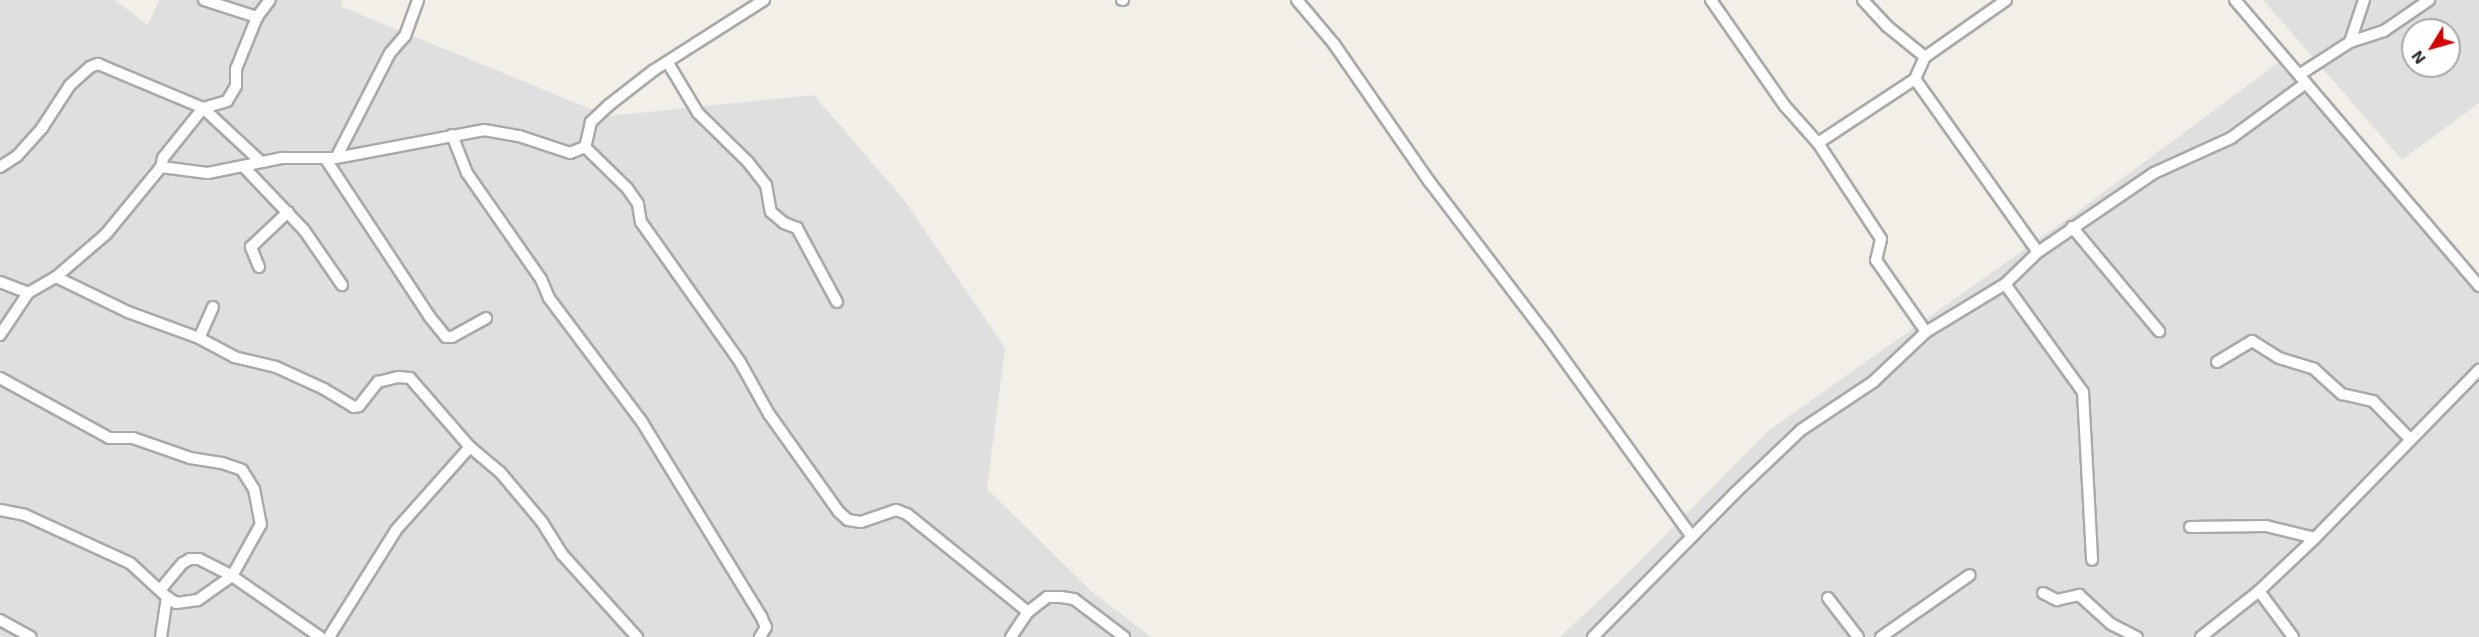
<!DOCTYPE html>
<style>
body{margin:0}
#map{position:relative;width:2479px;height:637px;overflow:hidden;background:#f2efe9;font-family:"Exo 2",sans-serif}
div>[style]{position:absolute}
.residential>*{inset:0;background:#e0dfdf}
.roads{filter:drop-shadow(2px 0 #a9a9a9) drop-shadow(-2px 0 #a9a9a9) drop-shadow(0 2px #a9a9a9) drop-shadow(0 -2px #a9a9a9)}
.minor>*{height:10px;margin:-5px;padding:0 5px;transform-origin:5px;border-radius:5px;background:#fff}
span{translate:-50% -50%;white-space:nowrap;text-align:center;line-height:1.15;-webkit-text-stroke:6px #fff;paint-order:stroke}
.north{position:absolute;left:2401px;top:18px;width:60px;height:60px;box-sizing:border-box;background:#fff;border:2px solid #a7a7a7;border-radius:50%;rotate:233deg;font-size:16px;font-weight:700;line-height:24px;text-align:center;color:#222}
.north::after{content:'';display:block;margin:auto;width:21px;height:27px;background:#d40000;clip-path:polygon(50% 0,100% 100%,50% 72%,0 100%)}
</style>
<div id="map">
<div class="residential">
<div style="clip-path:polygon(0 0,115px 0,148px 25px,159px 0,342px 0,342px 7px,608px 116px,814px 95px,905px 201px,1005px 348px,987px 489px,1091px 591px,1151px 637px,0 637px)"></div>
<div style="clip-path:polygon(evenodd,2263px 0,2479px 0,2479px 103px,2402px 160px,2263px 0,2413px 30px,2449px 30px,2449px 66px,2413px 66px,2413px 30px)"></div>
<div style="clip-path:polygon(2283px 59px,2479px 290px,2479px 637px,1560px 637px,1622px 579px,1768px 431px,2073px 215px)"></div>
</div>
<div class="roads">
<div class="minor">
<div style="left:204px;top:0;width:56px;rotate:17.8deg"></div>
<div style="left:764px;top:0;width:130px;rotate:147.5deg"></div>
<div style="left:654px;top:70px;width:57px;rotate:142.1deg"></div>
<div style="left:609px;top:105px;width:25px;rotate:137deg"></div>
<div style="left:591px;top:122px;width:26px;rotate:103deg"></div>
<div style="left:585px;top:147px;width:59px;rotate:44.3deg"></div>
<div style="left:627px;top:188px;width:19px;rotate:55deg"></div>
<div style="left:638px;top:204px;width:18px;rotate:81deg"></div>
<div style="left:641px;top:222px;width:171px;rotate:54.7deg"></div>
<div style="left:740px;top:362px;width:60px;rotate:60.9deg"></div>
<div style="left:769px;top:414px;width:120px;rotate:54.5deg"></div>
<div style="left:839px;top:512px;width:12px;rotate:42deg"></div>
<div style="left:848px;top:520px;width:13px;rotate:9deg"></div>
<div style="left:861px;top:522px;width:37px;rotate:-19deg"></div>
<div style="left:896px;top:510px;width:12px;rotate:20deg"></div>
<div style="left:907px;top:514px;width:156px;rotate:39deg"></div>
<div style="left:1122px;top:0;width:1px"></div>
<div style="left:1297px;top:0;width:57px;rotate:49.9deg"></div>
<div style="left:1334px;top:44px;width:167px;rotate:55.3deg"></div>
<div style="left:1429px;top:181px;width:191px;rotate:52.7deg"></div>
<div style="left:1545px;top:333px;width:251px;rotate:54.2deg"></div>
<div style="left:1711px;top:0;width:129px;rotate:55.1deg"></div>
<div style="left:1785px;top:106px;width:50px;rotate:48.3deg"></div>
<div style="left:1818px;top:143px;width:115px;rotate:56.7deg"></div>
<div style="left:1881px;top:239px;width:22px;rotate:103deg"></div>
<div style="left:1876px;top:260px;width:88px;rotate:55.2deg"></div>
<div style="left:2235px;top:0;width:376px;rotate:49.5deg"></div>
<div style="left:2350px;top:42px;width:44px;rotate:-71.6deg"></div>
<div style="left:1925px;top:57px;width:99px;rotate:-35.1deg"></div>
<div style="left:668px;top:63px;width:58px;rotate:59deg"></div>
<div style="left:698px;top:113px;width:70px;rotate:44.4deg"></div>
<div style="left:748px;top:162px;width:29px;rotate:52deg"></div>
<div style="left:766px;top:185px;width:27px;rotate:80deg"></div>
<div style="left:771px;top:212px;width:17px;rotate:40deg"></div>
<div style="left:784px;top:223px;width:14px;rotate:21deg"></div>
<div style="left:797px;top:228px;width:84px;rotate:61.6deg"></div>
<div style="left:2299px;top:75px;width:61px;rotate:-32.9deg"></div>
<div style="left:2350px;top:42px;width:36px;rotate:-18deg"></div>
<div style="left:2384px;top:31px;width:55px;rotate:-34.6deg"></div>
<div style="left:1915px;top:79px;width:212px;rotate:54.6deg"></div>
<div style="left:452px;top:135px;width:41px;rotate:68.5deg"></div>
<div style="left:467px;top:173px;width:129px;rotate:55.1deg"></div>
<div style="left:541px;top:279px;width:21px;rotate:67deg"></div>
<div style="left:549px;top:298px;width:155px;rotate:53.1deg"></div>
<div style="left:642px;top:422px;width:228px;rotate:58.5deg"></div>
<div style="left:761px;top:616px;width:12px;rotate:66deg"></div>
<div style="left:766px;top:627px;width:12px;rotate:121deg"></div>
<div style="left:1818px;top:143px;width:116px;rotate:-33.4deg"></div>
<div style="left:1915px;top:79px;width:24px;rotate:-66deg"></div>
<div style="left:1925px;top:57px;width:49px;rotate:-140.8deg"></div>
<div style="left:1887px;top:26px;width:35px;rotate:-133deg"></div>
<div style="left:325px;top:158px;width:189px;rotate:56.6deg"></div>
<div style="left:429px;top:316px;width:27px;rotate:51deg"></div>
<div style="left:446px;top:337px;width:6px"></div>
<div style="left:452px;top:337px;width:39px;rotate:-29deg"></div>
<div style="left:336px;top:158px;width:118px;rotate:-62.8deg"></div>
<div style="left:390px;top:53px;width:23px;rotate:-49deg"></div>
<div style="left:405px;top:36px;width:38px;rotate:-70deg"></div>
<div style="left:243px;top:166px;width:88px;rotate:46.4deg"></div>
<div style="left:304px;top:230px;width:67px;rotate:55.4deg"></div>
<div style="left:0;top:167px;width:20px;rotate:-33deg"></div>
<div style="left:17px;top:156px;width:38px;rotate:-48deg"></div>
<div style="left:42px;top:128px;width:51px;rotate:-56.9deg"></div>
<div style="left:70px;top:85px;width:27px;rotate:-42deg"></div>
<div style="left:90px;top:67px;width:9px;rotate:-21deg"></div>
<div style="left:98px;top:64px;width:114px;rotate:22.7deg"></div>
<div style="left:203px;top:108px;width:78px;rotate:42.9deg"></div>
<div style="left:161px;top:167px;width:47px;rotate:7.3deg"></div>
<div style="left:208px;top:173px;width:76px;rotate:-11.5deg"></div>
<div style="left:282px;top:158px;width:54px"></div>
<div style="left:336px;top:158px;width:151px;rotate:-10.7deg"></div>
<div style="left:484px;top:130px;width:36px;rotate:10deg"></div>
<div style="left:519px;top:136px;width:54px;rotate:18.4deg"></div>
<div style="left:570px;top:153px;width:16px;rotate:-22deg"></div>
<div style="left:2072px;top:227px;width:136px;rotate:50.1deg"></div>
<div style="left:259px;top:267px;width:22px;rotate:-112deg"></div>
<div style="left:251px;top:247px;width:51px;rotate:-43.4deg"></div>
<div style="left:56px;top:277px;width:80px;rotate:25.9deg"></div>
<div style="left:128px;top:312px;width:76px;rotate:20.1deg"></div>
<div style="left:0;top:282px;width:30px;rotate:21deg"></div>
<div style="left:2005px;top:284px;width:133px;rotate:54.2deg"></div>
<div style="left:2083px;top:392px;width:168px;rotate:86.9deg"></div>
<div style="left:213px;top:307px;width:34px;rotate:114deg"></div>
<div style="left:199px;top:338px;width:40px;rotate:28deg"></div>
<div style="left:234px;top:357px;width:43px;rotate:13.4deg"></div>
<div style="left:276px;top:367px;width:53px;rotate:24.6deg"></div>
<div style="left:324px;top:389px;width:35px;rotate:31deg"></div>
<div style="left:354px;top:407px;width:5px;rotate:-11deg"></div>
<div style="left:359px;top:406px;width:31px;rotate:-52deg"></div>
<div style="left:378px;top:382px;width:21px;rotate:-14deg"></div>
<div style="left:398px;top:377px;width:12px;rotate:5deg"></div>
<div style="left:410px;top:378px;width:91px;rotate:49deg"></div>
<div style="left:470px;top:447px;width:39px;rotate:40deg"></div>
<div style="left:500px;top:472px;width:65px;rotate:50deg"></div>
<div style="left:542px;top:522px;width:38px;rotate:58deg"></div>
<div style="left:562px;top:554px;width:112px;rotate:47.9deg"></div>
<div style="left:0;top:335px;width:50px;rotate:-56.3deg"></div>
<div style="left:28px;top:293px;width:32px;rotate:-30deg"></div>
<div style="left:56px;top:277px;width:66px;rotate:-40.7deg"></div>
<div style="left:106px;top:234px;width:87px;rotate:-50.6deg"></div>
<div style="left:161px;top:167px;width:9px;rotate:-77deg"></div>
<div style="left:163px;top:158px;width:64px;rotate:-51.3deg"></div>
<div style="left:203px;top:108px;width:25px;rotate:-16deg"></div>
<div style="left:227px;top:101px;width:17px;rotate:-59deg"></div>
<div style="left:236px;top:86px;width:17px;rotate:-90deg"></div>
<div style="left:236px;top:69px;width:56px;rotate:-68deg"></div>
<div style="left:257px;top:17px;width:21px;rotate:-53deg"></div>
<div style="left:2217px;top:362px;width:41px;rotate:-31deg"></div>
<div style="left:2252px;top:341px;width:32px;rotate:32deg"></div>
<div style="left:2279px;top:358px;width:37px;rotate:17deg"></div>
<div style="left:2314px;top:369px;width:38px;rotate:42deg"></div>
<div style="left:2342px;top:394px;width:32px;rotate:13deg"></div>
<div style="left:2373px;top:401px;width:54px;rotate:45.7deg"></div>
<div style="left:0;top:378px;width:124px;rotate:28.8deg"></div>
<div style="left:109px;top:438px;width:24px"></div>
<div style="left:133px;top:438px;width:60px;rotate:19.3deg"></div>
<div style="left:190px;top:458px;width:32px;rotate:9deg"></div>
<div style="left:222px;top:463px;width:21px;rotate:19deg"></div>
<div style="left:242px;top:470px;width:22px;rotate:58deg"></div>
<div style="left:254px;top:489px;width:36px;rotate:79deg"></div>
<div style="left:261px;top:524px;width:60px;rotate:119.1deg"></div>
<div style="left:232px;top:576px;width:107px;rotate:34.7deg"></div>
<div style="left:0;top:510px;width:25px;rotate:11deg"></div>
<div style="left:25px;top:515px;width:115px;rotate:24.6deg"></div>
<div style="left:130px;top:563px;width:50px;rotate:42.6deg"></div>
<div style="left:167px;top:597px;width:40px;rotate:98.5deg"></div>
<div style="left:2190px;top:527px;width:76px;rotate:-0.8deg"></div>
<div style="left:2266px;top:526px;width:50px;rotate:13.8deg"></div>
<div style="left:160px;top:590px;width:35px;rotate:-50deg"></div>
<div style="left:183px;top:563px;width:8px;rotate:-30deg"></div>
<div style="left:190px;top:559px;width:9px"></div>
<div style="left:199px;top:559px;width:37px;rotate:27deg"></div>
<div style="left:232px;top:576px;width:42px;rotate:144.8deg"></div>
<div style="left:198px;top:600px;width:22px;rotate:172deg"></div>
<div style="left:176px;top:603px;width:11px;rotate:-146deg"></div>
<div style="left:2259px;top:591px;width:57px;rotate:53.5deg"></div>
<div style="left:2043px;top:593px;width:16px;rotate:27deg"></div>
<div style="left:2057px;top:600px;width:23px;rotate:-13deg"></div>
<div style="left:2079px;top:595px;width:43px;rotate:42.2deg"></div>
<div style="left:2111px;top:624px;width:29px;rotate:27deg"></div>
<div style="left:1828px;top:598px;width:49px;rotate:52.4deg"></div>
<div style="left:0;top:620px;width:35px;rotate:29deg"></div>
<div style="left:329px;top:637px;width:126px;rotate:-57.9deg"></div>
<div style="left:396px;top:530px;width:111px;rotate:-48.3deg"></div>
<div style="left:1011px;top:637px;width:30px;rotate:-56deg"></div>
<div style="left:1028px;top:612px;width:24px;rotate:-38deg"></div>
<div style="left:1047px;top:597px;width:14px"></div>
<div style="left:1061px;top:597px;width:13px;rotate:9deg"></div>
<div style="left:1074px;top:599px;width:63px;rotate:37.2deg"></div>
<div style="left:1593px;top:637px;width:204px;rotate:-45.4deg"></div>
<div style="left:1736px;top:492px;width:90px;rotate:-43.6deg"></div>
<div style="left:1801px;top:430px;width:87px;rotate:-33.7deg"></div>
<div style="left:1873px;top:382px;width:73px;rotate:-43.3deg"></div>
<div style="left:1926px;top:332px;width:92px;rotate:-31.3deg"></div>
<div style="left:2005px;top:284px;width:46px;rotate:-44.1deg"></div>
<div style="left:2038px;top:252px;width:140px;rotate:-34.3deg"></div>
<div style="left:2154px;top:173px;width:85px;rotate:-24.4deg"></div>
<div style="left:2231px;top:138px;width:93px;rotate:-36.3deg"></div>
<div style="left:1881px;top:637px;width:108px;rotate:-34.9deg"></div>
<div style="left:2201px;top:637px;width:74px;rotate:-38.4deg"></div>
<div style="left:2259px;top:591px;width:77px;rotate:-43.4deg"></div>
<div style="left:2315px;top:538px;width:235px;rotate:-45.7deg"></div>
</div>
</div>
<div class="north">N</div>
</div>
